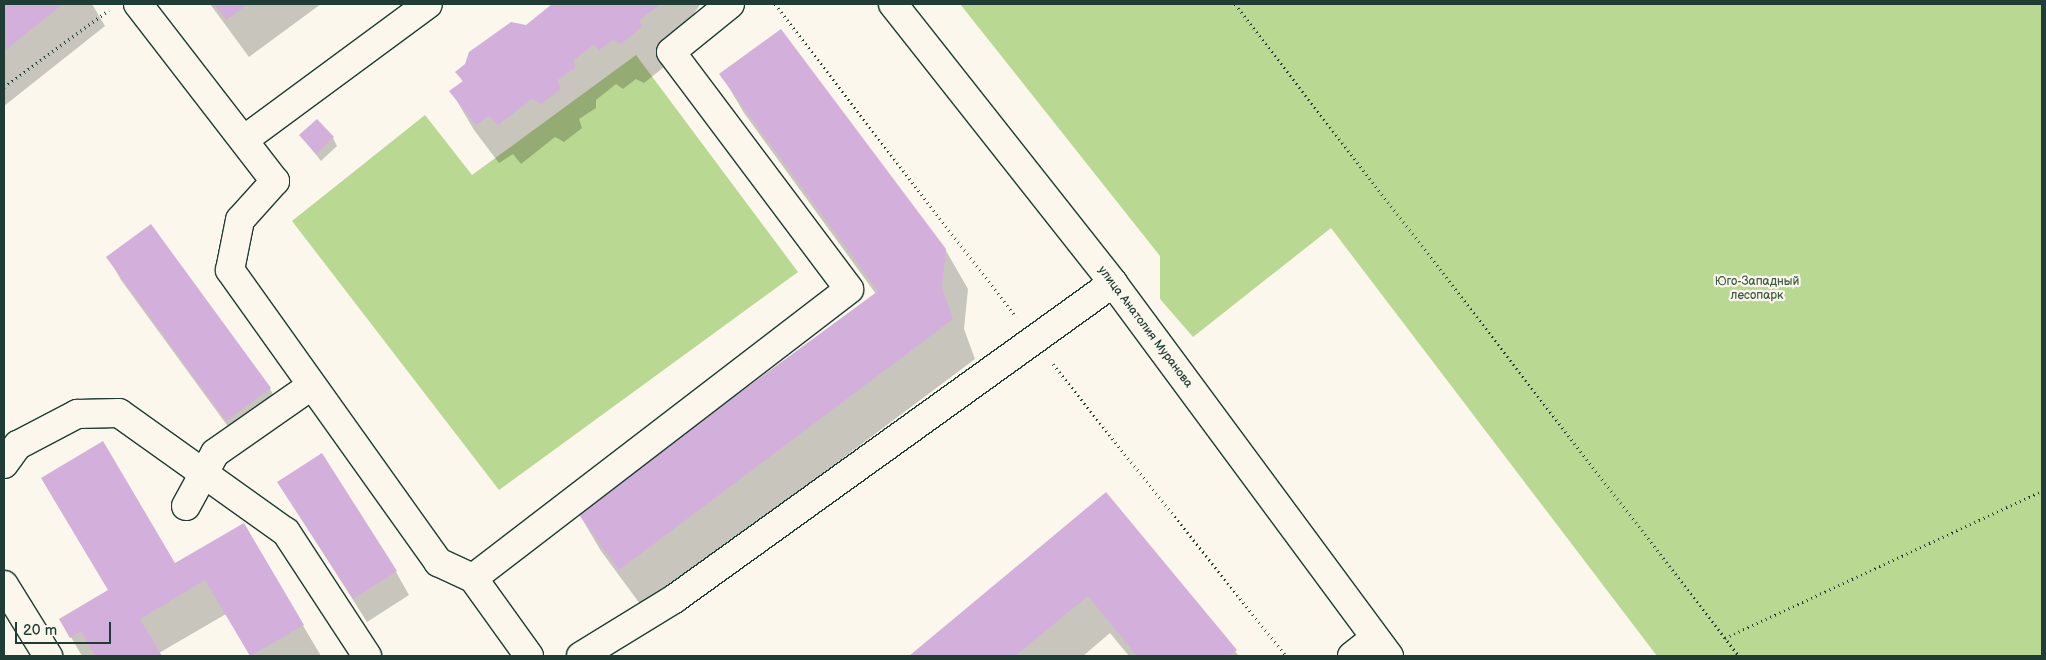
<!DOCTYPE html>
<meta charset="utf-8">
<style>
body{margin:0}
#map{position:relative;width:2046px;height:660px;overflow:hidden;background:#fbf7ec;font-family:"Balsamiq Sans",sans-serif}
div>[style]{position:absolute}
.green>*{inset:0;background:#b9d891}
.shadow>*{inset:0;background:#0003}
.building>*{inset:0;background:#d2b0db}
.path>*{height:3px;margin-top:-1.5px;transform-origin:0;background:repeating-linear-gradient(90deg,#1f3d34 0 1px,transparent 0 5px)}
.roads{filter:drop-shadow(1px 0 #1f3d34) drop-shadow(-1px 0 #1f3d34) drop-shadow(0 1px #1f3d34) drop-shadow(0 -1px #1f3d34)}
.minor>*{height:28px;margin:-14px;padding:0 14px;transform-origin:14px;border-radius:14px;background:#fbf7ec}
span{translate:-50% -50%;white-space:nowrap;text-align:center;line-height:1.15;-webkit-text-stroke:4.5px #fbf7ec;paint-order:stroke}
.park-label{font-size:12px;color:#3e5c47}
.street-label{font-size:12px;color:#1f3d34}
.frame{position:absolute;inset:0;border:5px solid #1f3d34;pointer-events:none}
.scale{position:absolute;left:15px;top:622px;width:96px;height:22px;box-sizing:border-box;border:2px solid #1f3d34;border-top:0;padding-left:6px;font-size:15px;line-height:18px;white-space:nowrap;color:#1f3d34;-webkit-text-stroke:4px #fbf7ec;paint-order:stroke}
</style>
<div id="map">
<div class="green">
<div style="clip-path:polygon(960px 4px,2042px 4px,2042px 656px,1657px 656px,1331px 228px,1193px 337px,1160px 299px,1160px 256px)"></div>
<div style="clip-path:polygon(636px 55px,798px 272px,499px 490px,292px 221px,425px 115px,472px 175px)"></div>
</div>
<div class="shadow">
<div style="clip-path:polygon(4px 4px,92px 4px,105px 26px,4px 106px)"></div>
<div style="clip-path:polygon(210px 4px,321px 4px,249px 57px)"></div>
<div style="clip-path:polygon(554px 4px,700px 5px,661px 60px,664px 67px,644px 83px,636px 79px,623px 89px,616px 84px,596px 100px,596px 108px,579px 119px,582px 128px,564px 142px,555px 137px,521px 164px,513px 154px,499px 163px,474px 130px,451px 91px,463px 82px,457px 72px,526px 27px)"></div>
<div style="clip-path:polygon(721px 74px,945px 249px,968px 289px,964px 329px,975px 359px,643px 608px,601px 551px,578px 512px,876px 294px,744px 113px)"></div>
<div style="clip-path:polygon(301px 136px,333px 138px,337px 146px,321px 161px)"></div>
<div style="clip-path:polygon(151px 226px,270px 389px,283px 412px,240px 443px,121px 280px,108px 257px)"></div>
<div style="clip-path:polygon(1106px 494px,1239px 656px,1129px 656px,1110px 633px,1083px 656px,911px 656px)"></div>
<div style="clip-path:polygon(293px 505px,396px 572px,409px 595px,367px 622px)"></div>
<div style="clip-path:polygon(243px 524px,321px 656px,251px 656px,226px 614px,159px 653px,161px 656px,82px 656px,61px 620px,175px 565px)"></div>
</div>
<div class="building">
<div style="clip-path:polygon(4px 4px,63px 4px,4px 51px)"></div>
<div style="clip-path:polygon(214px 4px,248px 4px,226px 20px)"></div>
<div style="clip-path:polygon(552px 4px,661px 4px,639px 20px,642px 27px,621px 44px,613px 40px,599px 50px,593px 45px,574px 60px,575px 68px,557px 80px,561px 89px,541px 104px,532px 99px,498px 125px,489px 116px,476px 125px,449px 91px,463px 81px,455px 72px,465px 64px,469px 52px,511px 22px,526px 25px)"></div>
<div style="clip-path:polygon(781px 29px,946px 249px,942px 288px,953px 319px,619px 570px,577px 512px,878px 291px,719px 74px)"></div>
<div style="clip-path:polygon(317px 119px,334px 137px,316px 154px,299px 135px)"></div>
<div style="clip-path:polygon(151px 224px,271px 388px,226px 421px,106px 257px)"></div>
<div style="clip-path:polygon(103px 441px,175px 563px,244px 523px,304px 625px,250px 656px,205px 580px,140px 619px,162px 656px,95px 656px,81px 631px,70px 638px,59px 619px,108px 590px,41px 478px)"></div>
<div style="clip-path:polygon(322px 453px,397px 571px,353px 599px,277px 482px)"></div>
<div style="clip-path:polygon(1106px 492px,1237px 650px,1229px 656px,1137px 656px,1088px 596px,1015px 656px,909px 656px)"></div>
</div>
<div class="path">
<div style="left:775px;top:4px;width:395px;rotate:52.4deg"></div>
<div style="left:1235px;top:4px;width:824px;rotate:52.3deg"></div>
<div style="left:4px;top:87px;width:130px;rotate:-36.3deg"></div>
<div style="left:1053px;top:364px;width:374px;rotate:51.4deg"></div>
<div style="left:1725px;top:638px;width:349px;rotate:-24.9deg"></div>
</div>
<div class="roads">
<div class="minor">
<div style="left:138px;top:4px;width:224px;rotate:52.3deg"></div>
<div style="left:275px;top:181px;width:52px;rotate:131.9deg"></div>
<div style="left:240px;top:220px;width:51px;rotate:101.3deg"></div>
<div style="left:230px;top:270px;width:359px;rotate:54.5deg"></div>
<div style="left:438px;top:562px;width:38px;rotate:25deg"></div>
<div style="left:893px;top:4px;width:355px;rotate:51.7deg"></div>
<div style="left:1113px;top:283px;width:464px;rotate:53.5deg"></div>
<div style="left:245px;top:139px;width:227px;rotate:-36.4deg"></div>
<div style="left:4px;top:464px;width:24px;rotate:-54deg"></div>
<div style="left:18px;top:445px;width:67px;rotate:-27.7deg"></div>
<div style="left:77px;top:414px;width:42px;rotate:-1.4deg"></div>
<div style="left:119px;top:413px;width:205px;rotate:35.5deg"></div>
<div style="left:286px;top:532px;width:148px;rotate:56.8deg"></div>
<div style="left:186px;top:506px;width:60px;rotate:-61.3deg"></div>
<div style="left:215px;top:453px;width:117px;rotate:-34.9deg"></div>
<div style="left:4px;top:585px;width:84px;rotate:58.2deg"></div>
<div style="left:529px;top:656px;width:96px;rotate:-125.7deg"></div>
<div style="left:473px;top:578px;width:474px;rotate:-37.5deg"></div>
<div style="left:849px;top:289px;width:296px;rotate:-126.9deg"></div>
<div style="left:671px;top:52px;width:76px;rotate:-39.1deg"></div>
<div style="left:581px;top:656px;width:109px;rotate:-31.5deg"></div>
<div style="left:674px;top:599px;width:541px;rotate:-35.75deg"></div>
<div style="left:1352px;top:656px;width:29px;rotate:-38deg"></div>
</div>
</div>
<div class="park-label">
<span style="left:1757px;top:289px">Юго-Западный<br>лесопарк</span>
</div>
<div class="street-label">
<span style="left:1145px;top:327px;rotate:53deg">улица Анатолия Муранова</span>
</div>
<div class="frame"></div>
<div class="scale">20 m</div>
</div>
